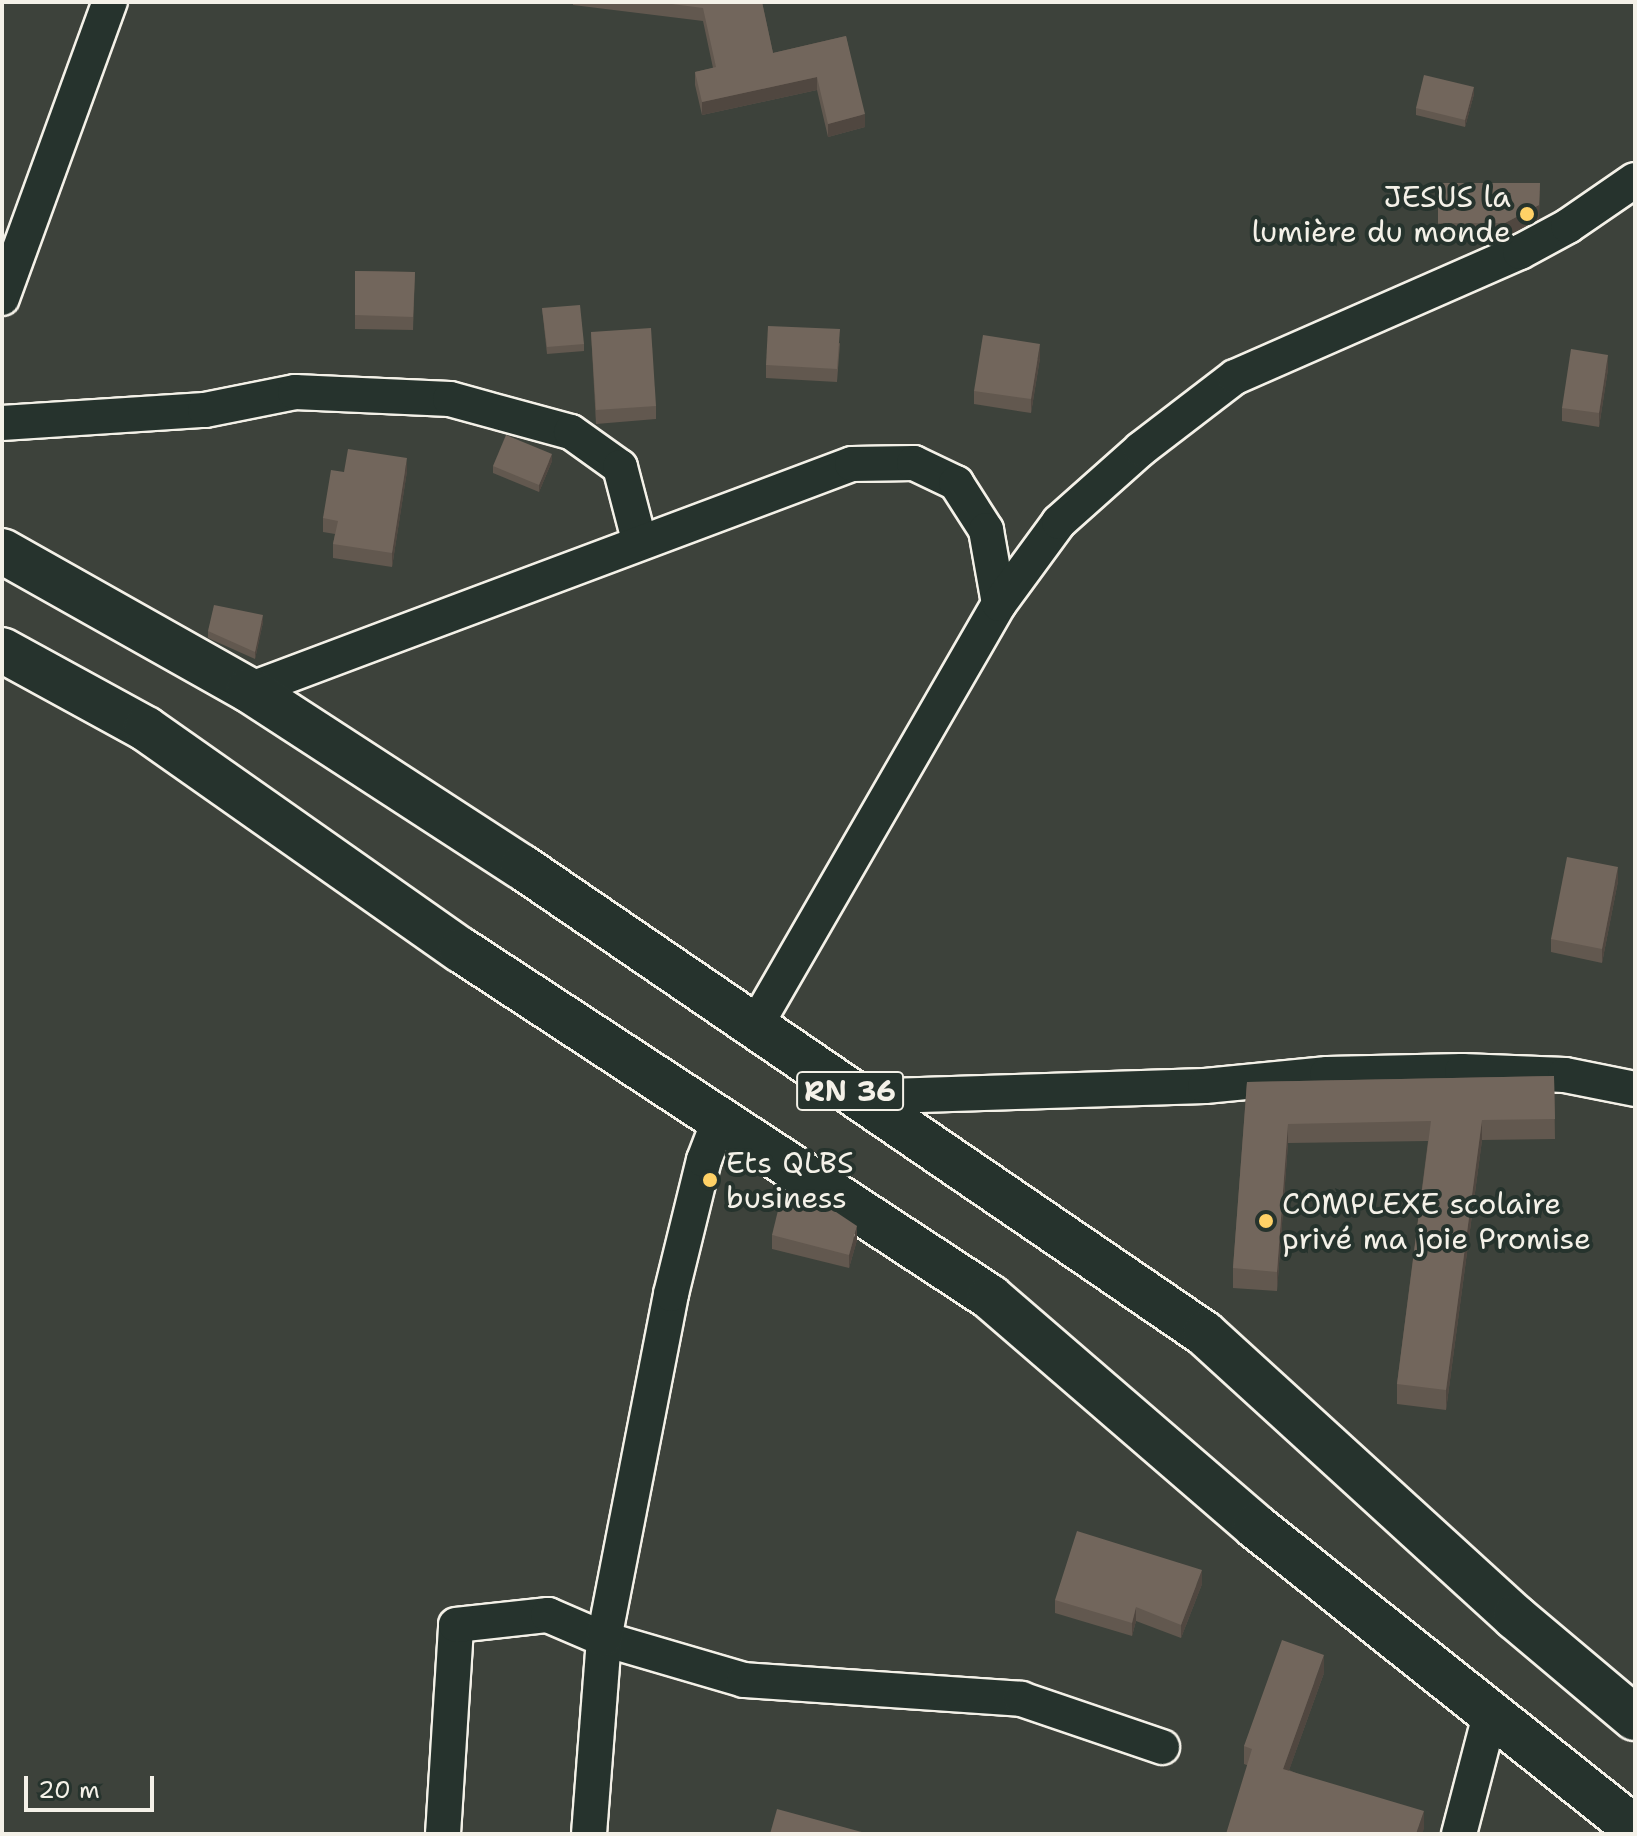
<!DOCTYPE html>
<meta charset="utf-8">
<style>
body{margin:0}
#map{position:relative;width:1637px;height:1836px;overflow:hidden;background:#3d423b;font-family:"Shantell Sans",sans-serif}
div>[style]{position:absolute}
.roads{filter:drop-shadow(2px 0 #f4f1e8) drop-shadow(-2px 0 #f4f1e8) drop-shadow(0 2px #f4f1e8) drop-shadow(0 -2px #f4f1e8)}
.minor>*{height:34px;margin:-17px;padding:0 17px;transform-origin:17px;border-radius:17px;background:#26332d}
.primary>*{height:44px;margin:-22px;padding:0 22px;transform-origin:22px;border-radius:22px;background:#26332d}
.wall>*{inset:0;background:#62584f}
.shaded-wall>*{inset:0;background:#504740}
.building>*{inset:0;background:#72665c}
.dots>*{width:22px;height:22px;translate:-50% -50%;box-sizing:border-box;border:4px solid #26332d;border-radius:50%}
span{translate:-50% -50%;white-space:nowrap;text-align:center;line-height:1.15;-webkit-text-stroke:8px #26332d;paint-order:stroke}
.shield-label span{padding:2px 6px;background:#26332d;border:2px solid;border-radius:6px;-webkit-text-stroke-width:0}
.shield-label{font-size:28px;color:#f4f1e8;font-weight:700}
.poi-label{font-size:30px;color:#f4f1e8}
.right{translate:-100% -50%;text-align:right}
.left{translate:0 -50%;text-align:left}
.frame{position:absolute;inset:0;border:4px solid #f4f1e8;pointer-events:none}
.scale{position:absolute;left:24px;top:1776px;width:130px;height:36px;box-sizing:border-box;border:4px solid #f4f1e8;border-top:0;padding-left:10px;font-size:24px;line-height:28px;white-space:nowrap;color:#f4f1e8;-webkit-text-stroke:6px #26332d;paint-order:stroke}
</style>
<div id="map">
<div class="roads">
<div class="minor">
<div style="left:2px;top:298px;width:315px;rotate:-70deg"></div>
<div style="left:2px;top:423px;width:203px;rotate:-3.7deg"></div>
<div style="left:205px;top:410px;width:92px;rotate:-11.3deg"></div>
<div style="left:295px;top:392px;width:155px;rotate:2.6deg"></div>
<div style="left:450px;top:399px;width:125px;rotate:15.3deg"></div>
<div style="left:571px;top:432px;width:60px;rotate:35.5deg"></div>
<div style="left:620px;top:467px;width:75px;rotate:75.4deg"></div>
<div style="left:249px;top:690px;width:644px;rotate:-20.55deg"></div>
<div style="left:852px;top:464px;width:62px;rotate:-0.9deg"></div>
<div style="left:914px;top:463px;width:47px;rotate:25.5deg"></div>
<div style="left:956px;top:483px;width:56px;rotate:57.4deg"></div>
<div style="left:986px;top:530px;width:75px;rotate:80deg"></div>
<div style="left:757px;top:1023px;width:484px;rotate:-60deg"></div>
<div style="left:999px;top:604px;width:102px;rotate:-53.8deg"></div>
<div style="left:1059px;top:522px;width:110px;rotate:-41.7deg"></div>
<div style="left:1141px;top:449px;width:118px;rotate:-37.5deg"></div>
<div style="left:1235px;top:377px;width:311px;rotate:-23.7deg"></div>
<div style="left:1520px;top:252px;width:55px;rotate:-28.4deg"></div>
<div style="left:1568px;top:226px;width:81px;rotate:-34.5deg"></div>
<div style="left:857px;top:1097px;width:348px;rotate:-1.8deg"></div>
<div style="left:1205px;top:1086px;width:123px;rotate:-5.6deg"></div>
<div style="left:1327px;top:1074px;width:135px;rotate:-1.3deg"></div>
<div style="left:1462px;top:1071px;width:103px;rotate:2.2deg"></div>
<div style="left:1565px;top:1075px;width:71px;rotate:11.3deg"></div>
<div style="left:443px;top:1834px;width:209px;rotate:-86.4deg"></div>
<div style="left:456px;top:1625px;width:93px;rotate:-6.2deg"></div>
<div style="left:548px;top:1615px;width:61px;rotate:23.2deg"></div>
<div style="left:604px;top:1639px;width:146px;rotate:16.3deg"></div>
<div style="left:744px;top:1680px;width:278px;rotate:3.9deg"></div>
<div style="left:1021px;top:1699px;width:149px;rotate:18.8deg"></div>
<div style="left:589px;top:1834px;width:196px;rotate:-85.6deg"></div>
<div style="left:604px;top:1639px;width:351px;rotate:-79deg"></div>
<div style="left:671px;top:1294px;width:138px;rotate:-76.2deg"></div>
<div style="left:704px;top:1160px;width:42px;rotate:-69deg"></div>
<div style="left:1459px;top:1834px;width:123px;rotate:-75.4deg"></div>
</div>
<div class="primary">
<div style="left:2px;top:551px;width:283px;rotate:29.4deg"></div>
<div style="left:249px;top:690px;width:325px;rotate:33deg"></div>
<div style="left:522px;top:867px;width:827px;rotate:34.36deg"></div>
<div style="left:1205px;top:1334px;width:420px;rotate:42.4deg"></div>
<div style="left:1515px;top:1617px;width:157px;rotate:40.1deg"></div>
<div style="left:2px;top:650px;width:164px;rotate:28.7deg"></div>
<div style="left:146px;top:729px;width:385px;rotate:35.1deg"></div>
<div style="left:461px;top:950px;width:633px;rotate:33.26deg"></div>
<div style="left:990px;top:1297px;width:350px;rotate:40.8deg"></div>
<div style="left:1255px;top:1526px;width:485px;rotate:38.5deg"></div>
</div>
</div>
<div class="wall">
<div style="clip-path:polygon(573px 2px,762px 2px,773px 53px,846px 36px,865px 127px,828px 137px,817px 90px,702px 115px,695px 85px,695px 72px,713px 68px,703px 21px,573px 5px)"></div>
<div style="clip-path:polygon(1474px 94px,1465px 127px,1416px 115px,1416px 108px)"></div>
<div style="clip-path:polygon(1438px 183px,1540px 183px,1539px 219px,1505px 237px,1438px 236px)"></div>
<div style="clip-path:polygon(355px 271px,415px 272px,413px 330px,355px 329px)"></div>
<div style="clip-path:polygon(542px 308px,584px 344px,584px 351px,547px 354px)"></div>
<div style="clip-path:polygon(591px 332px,656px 406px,656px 419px,596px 424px)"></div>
<div style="clip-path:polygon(840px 343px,837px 382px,766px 378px,766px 365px)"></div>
<div style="clip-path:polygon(1040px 358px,1031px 413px,974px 404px,974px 391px)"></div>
<div style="clip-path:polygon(1608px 369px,1599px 427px,1562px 421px,1562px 408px)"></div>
<div style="clip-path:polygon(552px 461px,539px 492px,493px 473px,493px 466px)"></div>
<div style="clip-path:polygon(407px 471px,392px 567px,333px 558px,333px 544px,335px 534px,323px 532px,323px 518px,344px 472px)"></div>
<div style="clip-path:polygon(263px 622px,255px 659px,208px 638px,208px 631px)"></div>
<div style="clip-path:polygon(1618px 881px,1602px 963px,1551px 952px,1551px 939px)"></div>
<div style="clip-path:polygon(1554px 1076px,1555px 1139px,1482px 1140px,1446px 1410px,1397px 1404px,1397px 1384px,1428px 1141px,1288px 1143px,1277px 1291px,1233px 1288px,1233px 1268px,1247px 1082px)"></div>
<div style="clip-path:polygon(772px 1235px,857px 1240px,849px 1268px,772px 1249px)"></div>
<div style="clip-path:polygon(1202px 1584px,1181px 1638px,1136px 1621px,1132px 1636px,1055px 1613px,1055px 1600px)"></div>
<div style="clip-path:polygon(1324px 1673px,1289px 1770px,1424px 1829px,1244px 1764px,1244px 1746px)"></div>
</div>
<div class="shaded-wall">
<div style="clip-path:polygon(817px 77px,817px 90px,702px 115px,702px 102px)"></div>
<div style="clip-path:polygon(1474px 87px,1474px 94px,1465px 127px,1465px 120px)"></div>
<div style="clip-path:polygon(865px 114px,865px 127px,828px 137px,828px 124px)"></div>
<div style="clip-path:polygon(1539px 205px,1539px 219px,1505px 237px,1505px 223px)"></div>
<div style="clip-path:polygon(1040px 344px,1040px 358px,1031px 413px,1031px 399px)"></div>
<div style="clip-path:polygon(1608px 355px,1608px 369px,1599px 427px,1599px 413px)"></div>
<div style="clip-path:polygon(552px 454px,552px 461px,539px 492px,539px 485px)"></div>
<div style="clip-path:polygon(407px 458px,407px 471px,392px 567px,392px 553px)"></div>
<div style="clip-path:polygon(263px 615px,263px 622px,255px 659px,255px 652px)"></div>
<div style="clip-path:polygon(1618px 867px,1618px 881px,1602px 963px,1602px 949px)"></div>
<div style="clip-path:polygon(1482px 1120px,1482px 1140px,1446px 1410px,1446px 1390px)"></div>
<div style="clip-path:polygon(1288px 1124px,1288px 1143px,1277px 1291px,1277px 1272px)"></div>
<div style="clip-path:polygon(857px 1226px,857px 1240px,849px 1268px,849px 1255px)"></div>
<div style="clip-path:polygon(1202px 1570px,1202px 1584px,1181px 1638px,1181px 1625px)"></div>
<div style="clip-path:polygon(1136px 1607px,1136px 1621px,1132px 1636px,1132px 1623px)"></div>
<div style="clip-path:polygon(1324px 1655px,1324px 1673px,1283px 1787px,1283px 1769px)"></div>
<div style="clip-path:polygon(1424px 1811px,1424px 1829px,1422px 1834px,1416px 1834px)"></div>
</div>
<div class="building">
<div style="clip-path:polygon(656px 2px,762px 2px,773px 53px,846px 36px,865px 114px,828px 124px,817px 77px,702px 102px,695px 72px,716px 67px,703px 8px)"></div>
<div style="clip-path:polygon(1424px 75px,1474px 87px,1465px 120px,1416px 108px)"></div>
<div style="clip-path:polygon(1438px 183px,1540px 183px,1539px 205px,1505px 223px,1438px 223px)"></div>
<div style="clip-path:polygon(355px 271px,415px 272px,413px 317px,355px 315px)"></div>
<div style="clip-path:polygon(580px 305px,584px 344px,547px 347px,542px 308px)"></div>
<div style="clip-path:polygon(768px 326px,840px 329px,837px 369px,766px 365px)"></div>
<div style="clip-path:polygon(651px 328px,656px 406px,596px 410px,591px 332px)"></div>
<div style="clip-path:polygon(983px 335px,1040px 344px,1031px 399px,974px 391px)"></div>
<div style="clip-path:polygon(1571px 349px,1608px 355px,1599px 413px,1562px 408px)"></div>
<div style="clip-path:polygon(506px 435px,552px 454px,539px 485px,493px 466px)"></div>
<div style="clip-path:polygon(348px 449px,407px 458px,392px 553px,333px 544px,338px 521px,323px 518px,331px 470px,344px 472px)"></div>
<div style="clip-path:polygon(214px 605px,263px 615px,255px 652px,208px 631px)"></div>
<div style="clip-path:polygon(1567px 857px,1618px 867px,1602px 949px,1551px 939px)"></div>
<div style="clip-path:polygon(1554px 1076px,1555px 1119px,1482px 1120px,1446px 1390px,1397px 1384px,1431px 1121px,1288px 1124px,1277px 1272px,1233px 1268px,1247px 1082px)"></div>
<div style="clip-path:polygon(782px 1194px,824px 1204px,857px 1226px,849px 1255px,772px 1235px)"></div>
<div style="clip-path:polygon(1077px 1531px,1202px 1570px,1181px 1625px,1136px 1607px,1132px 1623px,1055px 1600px)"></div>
<div style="clip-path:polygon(1282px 1640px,1324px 1655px,1283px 1769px,1424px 1811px,1416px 1834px,1226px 1834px,1252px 1749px,1244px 1746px)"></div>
<div style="clip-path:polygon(777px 1809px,869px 1834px,770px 1834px)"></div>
</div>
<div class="dots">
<div style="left:1527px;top:214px;background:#ffd166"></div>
<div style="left:710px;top:1180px;background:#ffd166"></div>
<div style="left:1266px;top:1221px;background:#ffd166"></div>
</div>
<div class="shield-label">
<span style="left:850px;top:1091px">RN 36</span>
</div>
<div class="poi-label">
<span class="right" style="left:1511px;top:214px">JESUS la<br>lumière du monde</span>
<span class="left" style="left:726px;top:1180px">Ets QLBS<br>business</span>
<span class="left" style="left:1282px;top:1221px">COMPLEXE scolaire<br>privé ma joie Promise</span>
</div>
<div class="frame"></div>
<div class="scale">20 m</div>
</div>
